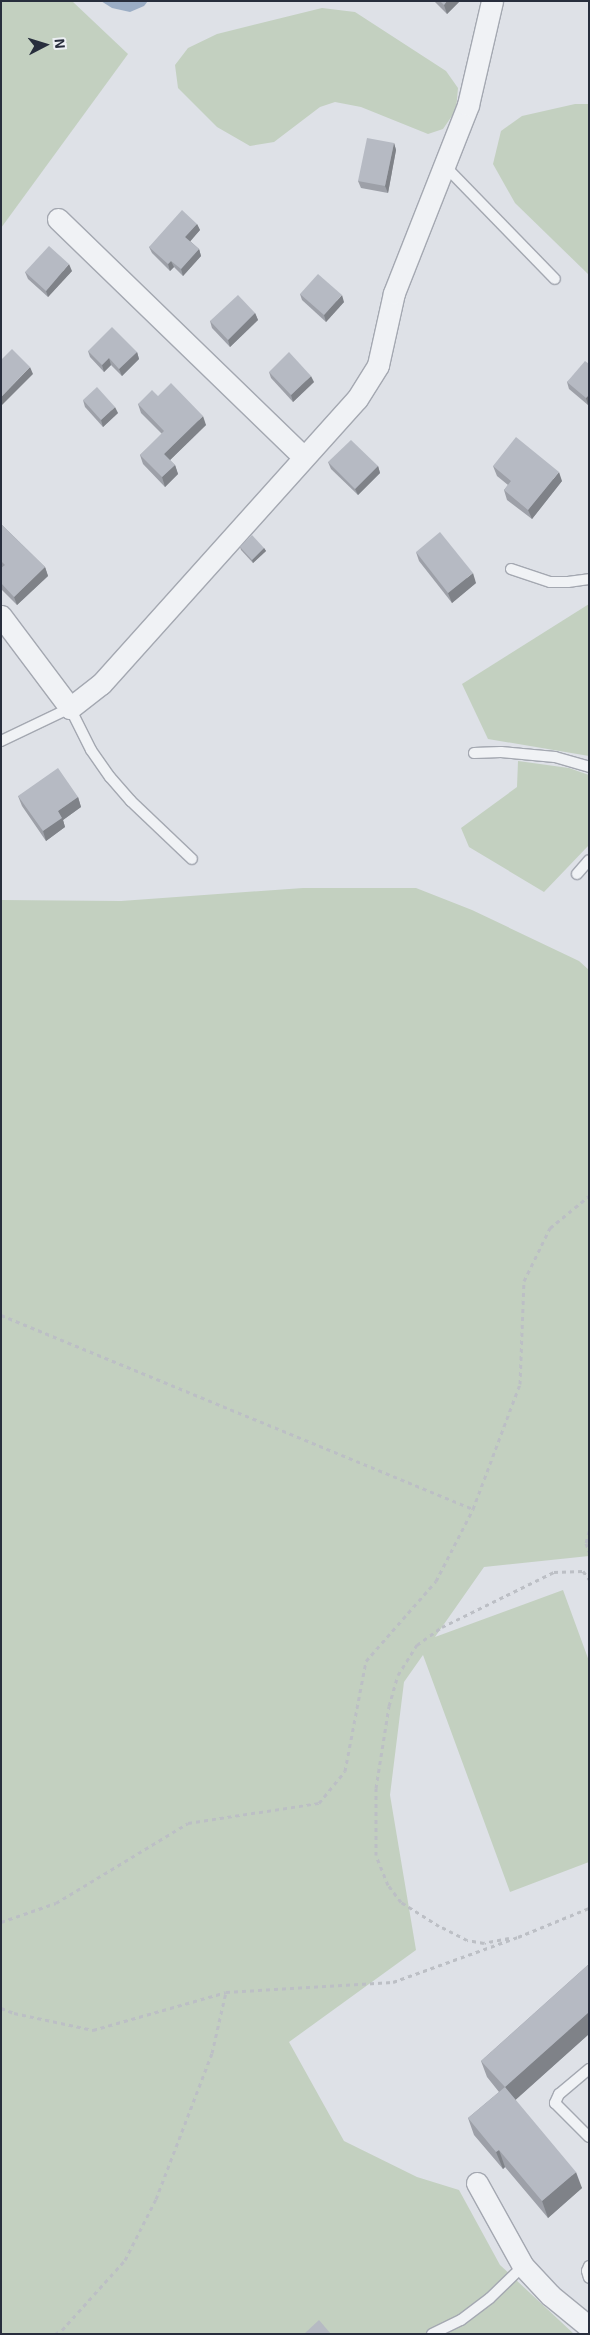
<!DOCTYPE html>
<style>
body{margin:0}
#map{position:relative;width:590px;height:2335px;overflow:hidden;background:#dee1e7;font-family:"Exo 2",sans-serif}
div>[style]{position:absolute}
.green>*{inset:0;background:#c3d0c0}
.water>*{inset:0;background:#9badc5}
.path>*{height:3px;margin-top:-1.5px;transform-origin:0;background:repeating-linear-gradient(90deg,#bcbfc5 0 4px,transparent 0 8px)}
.roads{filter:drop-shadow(1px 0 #a4a8b1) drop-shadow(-1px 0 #a4a8b1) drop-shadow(0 1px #a4a8b1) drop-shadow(0 -1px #a4a8b1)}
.service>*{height:10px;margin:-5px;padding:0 5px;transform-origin:5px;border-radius:5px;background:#f0f2f5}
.minor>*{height:21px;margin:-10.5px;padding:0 10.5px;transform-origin:10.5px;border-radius:10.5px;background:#f0f2f5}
.wall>*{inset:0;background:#9da0a8}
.shaded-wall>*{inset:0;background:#7f8288}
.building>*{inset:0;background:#b6bac3}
span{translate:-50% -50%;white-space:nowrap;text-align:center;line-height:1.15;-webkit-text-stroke:4px #edf0f4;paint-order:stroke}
.frame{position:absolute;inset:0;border:2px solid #282e3d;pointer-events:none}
.north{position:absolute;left:20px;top:20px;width:50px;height:50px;-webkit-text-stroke:4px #edf0f4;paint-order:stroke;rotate:85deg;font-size:14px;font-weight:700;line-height:20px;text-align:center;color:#282e3d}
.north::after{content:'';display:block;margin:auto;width:18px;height:22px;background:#282e3d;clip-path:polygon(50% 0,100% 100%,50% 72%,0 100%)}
</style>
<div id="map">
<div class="green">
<div style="clip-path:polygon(1px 1px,72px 1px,128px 54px,1px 228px)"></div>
<div style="clip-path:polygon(322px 8px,355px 12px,446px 71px,458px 88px,456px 110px,443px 129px,428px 134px,361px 107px,335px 102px,320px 107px,274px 142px,250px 146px,217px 127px,178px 88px,175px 65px,188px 48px,217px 34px)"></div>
<div style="clip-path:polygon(575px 104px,589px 104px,589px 275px,515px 203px,493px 164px,501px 131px,522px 116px)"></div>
<div style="clip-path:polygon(589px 604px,589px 756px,488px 739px,462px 684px)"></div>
<div style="clip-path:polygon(518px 761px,569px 768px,589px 775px,589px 845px,544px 892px,469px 847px,461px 828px,517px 787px)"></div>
<div style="clip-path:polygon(303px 888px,416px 888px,472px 910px,579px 961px,589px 970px,589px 1556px,484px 1567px,435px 1637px,563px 1590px,589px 1661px,589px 1862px,510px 1892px,423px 1655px,404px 1682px,390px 1795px,416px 1950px,289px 2042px,344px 2141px,417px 2177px,459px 2190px,500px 2265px,574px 2334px,1px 2334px,1px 900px,121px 901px)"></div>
</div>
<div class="water">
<div style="clip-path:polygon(101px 1px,148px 1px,144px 6px,130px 12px,112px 8px)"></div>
</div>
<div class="path">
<div style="left:1px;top:1315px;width:510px;rotate:22.34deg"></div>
<div style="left:589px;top:1531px;width:12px;rotate:104deg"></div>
<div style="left:586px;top:1543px;width:9px;rotate:72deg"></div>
<div style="left:1px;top:1922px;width:58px;rotate:-19.1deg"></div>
<div style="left:56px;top:1903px;width:154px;rotate:-31.2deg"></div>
<div style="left:188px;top:1823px;width:133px;rotate:-8.7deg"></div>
<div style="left:319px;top:1803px;width:41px;rotate:-50.9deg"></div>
<div style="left:345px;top:1771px;width:112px;rotate:-79.2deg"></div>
<div style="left:366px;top:1661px;width:106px;rotate:-48.8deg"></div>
<div style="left:436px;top:1581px;width:81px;rotate:-62.8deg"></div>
<div style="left:473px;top:1509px;width:134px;rotate:-69.4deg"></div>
<div style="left:520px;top:1384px;width:103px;rotate:-87.8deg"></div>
<div style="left:524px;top:1281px;width:59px;rotate:-63.9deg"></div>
<div style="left:550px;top:1228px;width:50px;rotate:-39.4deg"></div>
<div style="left:509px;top:1938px;width:25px;rotate:169deg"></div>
<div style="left:484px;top:1943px;width:17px;rotate:-170deg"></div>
<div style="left:467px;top:1940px;width:31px;rotate:-153deg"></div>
<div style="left:439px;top:1926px;width:45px;rotate:-147.7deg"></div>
<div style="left:401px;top:1902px;width:21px;rotate:-127deg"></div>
<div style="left:388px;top:1885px;width:32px;rotate:-112deg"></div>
<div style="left:376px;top:1855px;width:67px;rotate:-90deg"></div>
<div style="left:376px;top:1788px;width:83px;rotate:-81deg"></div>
<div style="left:389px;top:1706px;width:32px;rotate:-74deg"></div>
<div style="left:398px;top:1675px;width:36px;rotate:-58deg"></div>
<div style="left:417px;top:1645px;width:31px;rotate:-36deg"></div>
<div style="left:442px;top:1627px;width:125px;rotate:-26.2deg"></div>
<div style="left:554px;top:1572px;width:29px;rotate:-2deg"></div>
<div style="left:583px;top:1571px;width:10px;rotate:53deg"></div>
<div style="left:1px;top:2008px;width:14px;rotate:21deg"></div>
<div style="left:14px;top:2013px;width:81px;rotate:12.1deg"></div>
<div style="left:93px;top:2030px;width:138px;rotate:-15.9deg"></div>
<div style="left:226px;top:1992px;width:167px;rotate:-3.4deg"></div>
<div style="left:393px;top:1982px;width:133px;rotate:-19.8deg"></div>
<div style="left:518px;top:1937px;width:77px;rotate:-22.2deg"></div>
<div style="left:55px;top:2334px;width:8px;rotate:-30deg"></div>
<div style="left:62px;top:2330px;width:94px;rotate:-48deg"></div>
<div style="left:125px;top:2260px;width:68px;rotate:-63.1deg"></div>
<div style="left:156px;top:2199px;width:156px;rotate:-69deg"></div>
<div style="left:212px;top:2053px;width:63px;rotate:-77.1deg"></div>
</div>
<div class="roads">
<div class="service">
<div style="left:446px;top:167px;width:156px;rotate:45.8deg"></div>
<div style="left:511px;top:569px;width:41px;rotate:18.4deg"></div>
<div style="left:550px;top:582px;width:18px"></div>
<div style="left:568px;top:582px;width:21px;rotate:-8deg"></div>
<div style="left:1px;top:741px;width:76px;rotate:-25.6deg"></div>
<div style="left:70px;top:708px;width:47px;rotate:63.4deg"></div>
<div style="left:91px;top:750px;width:33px;rotate:55deg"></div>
<div style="left:110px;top:777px;width:32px;rotate:49deg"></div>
<div style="left:131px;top:801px;width:84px;rotate:43.6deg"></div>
<div style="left:474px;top:753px;width:27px;rotate:-2deg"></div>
<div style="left:501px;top:752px;width:54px;rotate:5.3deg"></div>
<div style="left:555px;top:757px;width:35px;rotate:16deg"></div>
<div style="left:577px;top:874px;width:18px;rotate:-49deg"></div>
<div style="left:589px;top:2069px;width:39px;rotate:140deg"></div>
<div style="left:559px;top:2094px;width:10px;rotate:114deg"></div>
<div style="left:555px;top:2103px;width:48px;rotate:45deg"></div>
<div style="left:589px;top:2266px;width:5px;rotate:112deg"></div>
<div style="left:587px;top:2271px;width:7px;rotate:74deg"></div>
<div style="left:432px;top:2334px;width:32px;rotate:-26deg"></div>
<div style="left:461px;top:2320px;width:36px;rotate:-37deg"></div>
<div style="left:490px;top:2298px;width:46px;rotate:-44.1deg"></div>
</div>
<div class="minor">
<div style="left:58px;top:219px;width:342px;rotate:44.1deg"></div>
<div style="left:1px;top:616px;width:115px;rotate:53.1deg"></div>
<div style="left:70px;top:708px;width:39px;rotate:-38deg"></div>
<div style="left:101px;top:684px;width:383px;rotate:-48.1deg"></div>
<div style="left:357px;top:399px;width:40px;rotate:-58deg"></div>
<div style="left:378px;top:365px;width:74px;rotate:-77.5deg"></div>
<div style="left:394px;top:293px;width:202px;rotate:-68.5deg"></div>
<div style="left:468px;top:105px;width:107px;rotate:-77deg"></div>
<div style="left:477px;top:2183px;width:95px;rotate:61deg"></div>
<div style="left:523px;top:2266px;width:40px;rotate:47deg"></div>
<div style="left:550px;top:2295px;width:50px;rotate:39.4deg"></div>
</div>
</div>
<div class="wall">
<div style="clip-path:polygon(434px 1px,460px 1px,447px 14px)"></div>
<div style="clip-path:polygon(394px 143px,396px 150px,388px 193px,361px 188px,358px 181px)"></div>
<div style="clip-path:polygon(197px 224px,200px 230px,190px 241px,199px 249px,201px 256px,183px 276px,174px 267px,170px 271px,152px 253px,149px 247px)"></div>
<div style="clip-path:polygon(72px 271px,48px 297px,28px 279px,25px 272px)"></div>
<div style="clip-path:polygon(300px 294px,344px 302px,326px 322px,302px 300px)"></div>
<div style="clip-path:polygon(255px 313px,258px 320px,230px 347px,212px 328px,210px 321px)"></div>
<div style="clip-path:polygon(88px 351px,137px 352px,139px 359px,122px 376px,111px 365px,104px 372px,90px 357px)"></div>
<div style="clip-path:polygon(589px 364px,589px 405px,588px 405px,569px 389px,567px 382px)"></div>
<div style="clip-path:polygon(269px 372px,314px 382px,293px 402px,271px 378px)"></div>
<div style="clip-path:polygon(158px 396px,206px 425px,170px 460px,175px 465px,178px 474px,165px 487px,143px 464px,140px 455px,162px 434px,141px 413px,138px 404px)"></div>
<div style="clip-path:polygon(83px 400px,118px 413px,103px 427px,85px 407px)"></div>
<div style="clip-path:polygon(328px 462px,378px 466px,380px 473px,358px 495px,331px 469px)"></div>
<div style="clip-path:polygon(493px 466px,562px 481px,532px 519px,507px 500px,504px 490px,508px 485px,497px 476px)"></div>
<div style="clip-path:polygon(1px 524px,45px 567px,48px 576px,17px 605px,1px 589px)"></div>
<div style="clip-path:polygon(240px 547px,264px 548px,266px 551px,253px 563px,241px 550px)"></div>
<div style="clip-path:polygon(416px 552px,476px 583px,452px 603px,419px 561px)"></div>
<div style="clip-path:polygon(18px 796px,78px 797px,81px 807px,63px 820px,65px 827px,46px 841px,22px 806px)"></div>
<div style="clip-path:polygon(589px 1964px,589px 2034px,515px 2100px,582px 2188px,548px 2218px,505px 2167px,503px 2169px,474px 2135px,468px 2118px,499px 2092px,487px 2077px,481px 2061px)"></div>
</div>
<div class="shaded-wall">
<div style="clip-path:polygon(447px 1px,460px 1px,447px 14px,444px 5px)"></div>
<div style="clip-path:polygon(394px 143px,396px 150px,388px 193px,385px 186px)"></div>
<div style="clip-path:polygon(197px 224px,200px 230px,188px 244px,185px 237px)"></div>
<div style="clip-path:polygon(199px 249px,201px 256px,183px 276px,181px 269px)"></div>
<div style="clip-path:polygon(171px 261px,174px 267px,170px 271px,168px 264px)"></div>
<div style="clip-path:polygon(69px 264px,72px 271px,48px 297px,46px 291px)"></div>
<div style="clip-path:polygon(342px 295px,344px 302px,326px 322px,324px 315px)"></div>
<div style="clip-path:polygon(255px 313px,258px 320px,230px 347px,228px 340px)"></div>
<div style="clip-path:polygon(137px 352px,139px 359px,122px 376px,119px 369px)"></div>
<div style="clip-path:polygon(109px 358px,111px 365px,104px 372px,102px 365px)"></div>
<div style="clip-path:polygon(30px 367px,33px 374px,1px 406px,1px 397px)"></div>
<div style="clip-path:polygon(311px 376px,314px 382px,293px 402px,291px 395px)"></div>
<div style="clip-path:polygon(589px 395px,589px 405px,588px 405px,586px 398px)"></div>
<div style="clip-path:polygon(115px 407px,118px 413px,103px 427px,101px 420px)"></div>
<div style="clip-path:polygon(203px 416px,206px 425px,167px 463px,164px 454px)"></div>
<div style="clip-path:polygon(175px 465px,178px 474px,165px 487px,162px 477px)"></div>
<div style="clip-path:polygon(378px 466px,380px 473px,358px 495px,355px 489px)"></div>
<div style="clip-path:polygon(559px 472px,562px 481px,532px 519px,528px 510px)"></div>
<div style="clip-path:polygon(264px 548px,266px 551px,253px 563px,252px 560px)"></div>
<div style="clip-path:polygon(45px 567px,48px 576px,17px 605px,14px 597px)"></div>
<div style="clip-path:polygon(473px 573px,476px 583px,452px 603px,448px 593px)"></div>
<div style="clip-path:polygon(78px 797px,81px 807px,63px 820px,65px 827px,46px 841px,43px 831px,58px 811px)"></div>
<div style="clip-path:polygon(589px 2012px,589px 2034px,511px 2104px,505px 2087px)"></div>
<div style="clip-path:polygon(499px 2150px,505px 2167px,503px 2169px,496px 2152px)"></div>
<div style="clip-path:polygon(576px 2172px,582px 2188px,548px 2218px,542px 2201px)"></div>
</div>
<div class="building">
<div style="clip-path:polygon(440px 1px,447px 1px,444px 5px)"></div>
<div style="clip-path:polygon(367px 138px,394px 143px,385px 186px,358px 181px)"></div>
<div style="clip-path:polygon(182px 210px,197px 224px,185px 237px,199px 249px,181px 269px,171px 261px,168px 264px,149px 247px)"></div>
<div style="clip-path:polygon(49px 246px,69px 264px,46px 291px,25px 272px)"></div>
<div style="clip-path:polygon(318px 274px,342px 295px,324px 315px,300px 294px)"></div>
<div style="clip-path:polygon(238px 295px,255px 313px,228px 340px,210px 321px)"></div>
<div style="clip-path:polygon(112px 327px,137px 352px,119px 369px,109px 358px,102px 365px,88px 351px)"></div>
<div style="clip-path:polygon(12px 349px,30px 367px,1px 397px,1px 360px)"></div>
<div style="clip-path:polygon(289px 352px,311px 376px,291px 395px,269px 372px)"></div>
<div style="clip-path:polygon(585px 361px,589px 364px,589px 395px,586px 398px,567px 382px)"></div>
<div style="clip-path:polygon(171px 383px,203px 416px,164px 454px,175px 465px,162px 477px,140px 455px,164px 431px,138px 404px,152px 390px,158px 396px)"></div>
<div style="clip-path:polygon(97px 387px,115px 407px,101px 420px,83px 400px)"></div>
<div style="clip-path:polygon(516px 437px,559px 472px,528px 510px,504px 490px,511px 481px,493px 466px)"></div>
<div style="clip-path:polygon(351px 440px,378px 466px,355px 489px,328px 462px)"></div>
<div style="clip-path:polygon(1px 524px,45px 567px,14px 597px,1px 583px,1px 568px,5px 565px,1px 561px)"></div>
<div style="clip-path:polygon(440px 532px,473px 573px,448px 593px,416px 552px)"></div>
<div style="clip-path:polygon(252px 535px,264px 548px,252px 560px,240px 547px)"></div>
<div style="clip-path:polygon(58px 768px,78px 797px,58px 811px,62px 818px,43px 831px,18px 796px)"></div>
<div style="clip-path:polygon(589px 1964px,589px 2012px,505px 2087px,481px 2061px)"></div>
<div style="clip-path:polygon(505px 2087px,576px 2172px,542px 2201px,499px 2150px,496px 2152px,468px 2118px)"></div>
<div style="clip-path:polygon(319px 2320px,331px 2334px,304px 2334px)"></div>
</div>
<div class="frame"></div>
<div class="north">N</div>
</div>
